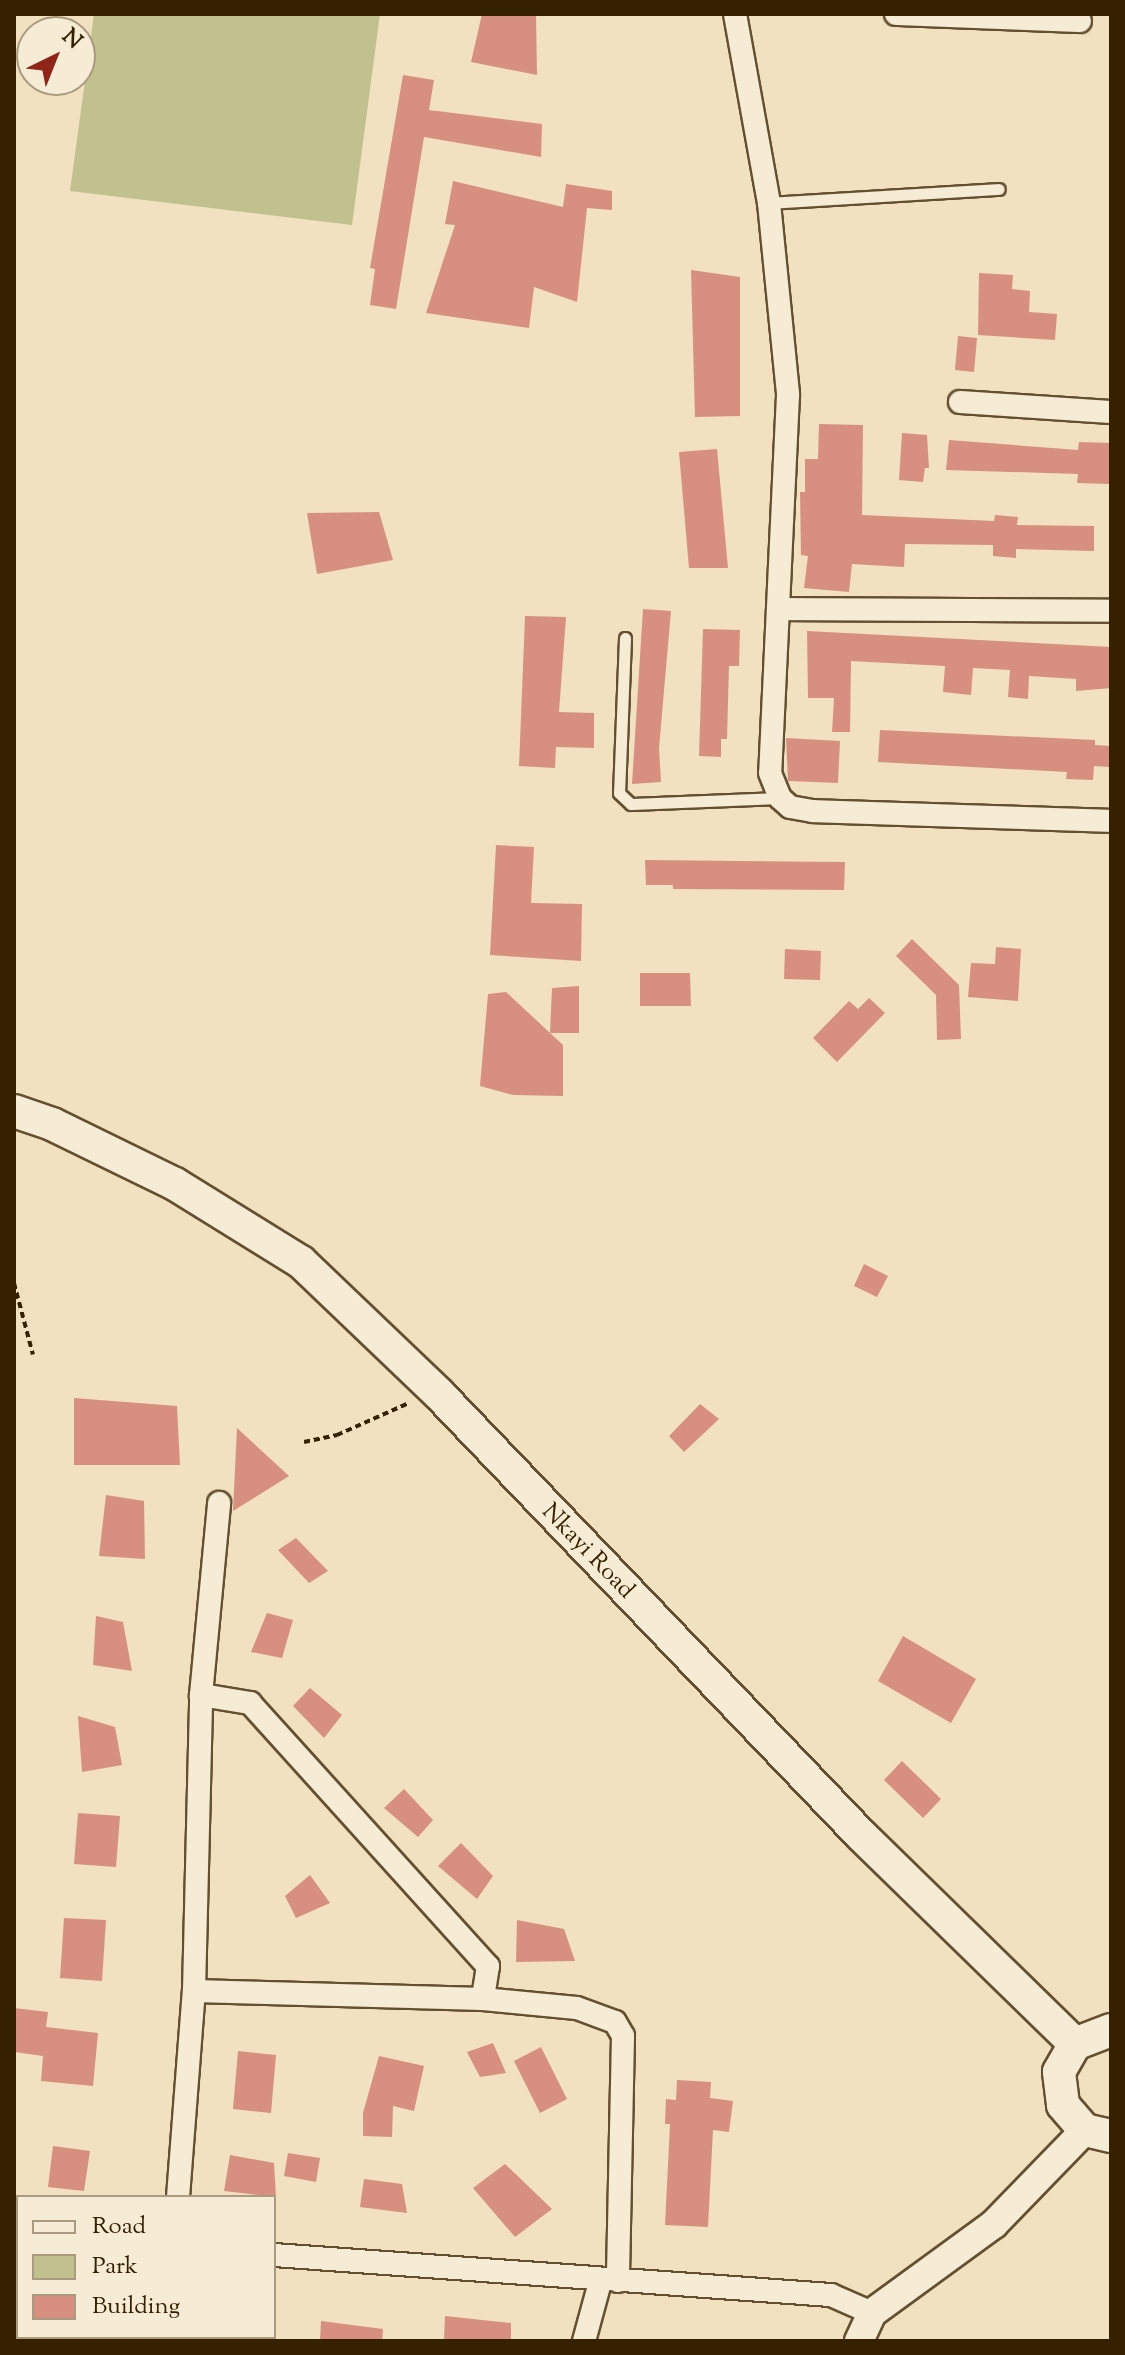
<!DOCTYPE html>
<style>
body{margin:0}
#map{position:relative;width:1125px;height:2355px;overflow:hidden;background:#f1e1c0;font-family:"Sorts Mill Goudy",serif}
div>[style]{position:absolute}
.green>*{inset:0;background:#c0c18e}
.building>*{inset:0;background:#d78f7f}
.path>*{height:4px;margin-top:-2px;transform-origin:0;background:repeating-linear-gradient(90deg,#352000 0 6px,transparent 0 10px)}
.roads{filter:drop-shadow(2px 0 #645030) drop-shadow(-2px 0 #645030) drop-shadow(0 2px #645030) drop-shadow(0 -2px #645030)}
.service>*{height:11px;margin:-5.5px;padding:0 5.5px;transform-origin:5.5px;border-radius:5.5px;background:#f6ecd6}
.minor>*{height:22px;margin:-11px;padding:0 11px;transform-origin:11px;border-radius:11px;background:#f6ecd6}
.tertiary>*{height:28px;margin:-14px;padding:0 14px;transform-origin:14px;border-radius:14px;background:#f6ecd6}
.secondary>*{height:32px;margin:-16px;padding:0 16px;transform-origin:16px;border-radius:16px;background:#f6ecd6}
span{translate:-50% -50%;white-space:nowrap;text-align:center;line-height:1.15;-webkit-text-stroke:7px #f6ecd6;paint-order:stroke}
.street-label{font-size:24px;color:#352000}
.frame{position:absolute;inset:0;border:16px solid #352000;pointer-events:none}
.legend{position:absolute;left:16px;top:2195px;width:260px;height:144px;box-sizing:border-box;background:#f6ecd6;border:2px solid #a99a80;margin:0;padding:10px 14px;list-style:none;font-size:24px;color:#352000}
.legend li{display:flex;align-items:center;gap:16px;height:40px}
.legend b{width:40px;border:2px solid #a99a80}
.north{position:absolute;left:16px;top:16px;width:80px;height:80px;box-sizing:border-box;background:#f6ecd6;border:2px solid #a99a80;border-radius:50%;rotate:43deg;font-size:22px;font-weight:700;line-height:32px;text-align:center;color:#352000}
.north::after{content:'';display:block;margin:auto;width:28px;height:36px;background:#8f2418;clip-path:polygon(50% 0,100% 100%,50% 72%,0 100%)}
</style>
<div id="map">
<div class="green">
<div style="clip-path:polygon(94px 14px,380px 14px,352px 225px,70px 191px)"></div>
</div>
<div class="building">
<div style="clip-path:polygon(482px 14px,536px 14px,537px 75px,471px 62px)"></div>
<div style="clip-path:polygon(403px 75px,434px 80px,429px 110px,542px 124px,541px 157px,424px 137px,396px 309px,370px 305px,375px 269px,370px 268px)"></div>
<div style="clip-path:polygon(453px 181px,563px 207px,566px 184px,612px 191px,612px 210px,587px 208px,577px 302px,534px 287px,529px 328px,426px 313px,455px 225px,445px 224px)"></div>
<div style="clip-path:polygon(691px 270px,740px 277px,740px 416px,695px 417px)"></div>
<div style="clip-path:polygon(979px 273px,1013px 275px,1012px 289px,1030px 291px,1029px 312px,1057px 314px,1055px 340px,978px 335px)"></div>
<div style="clip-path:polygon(958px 336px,977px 338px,974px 372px,955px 370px)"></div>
<div style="clip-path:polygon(819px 424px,863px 425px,862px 515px,994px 521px,995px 515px,1018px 517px,1017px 525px,1094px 526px,1094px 551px,1016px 549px,1016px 558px,993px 556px,993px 545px,905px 544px,904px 567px,852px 564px,849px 592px,804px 588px,808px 556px,801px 555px,800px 492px,805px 492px,805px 459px,818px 459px)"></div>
<div style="clip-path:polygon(902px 433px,927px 435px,929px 468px,925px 468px,923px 482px,899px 480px)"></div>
<div style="clip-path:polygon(949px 440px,1078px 450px,1079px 442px,1111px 443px,1110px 484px,1077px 483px,1078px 474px,946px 470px)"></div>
<div style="clip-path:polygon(717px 449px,728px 568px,689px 568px,679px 452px)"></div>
<div style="clip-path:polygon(379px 512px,393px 560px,317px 574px,307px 513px)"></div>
<div style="clip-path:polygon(643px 609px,671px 611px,659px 748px,661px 782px,632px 784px)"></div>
<div style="clip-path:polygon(525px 616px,566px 617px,559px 712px,594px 713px,594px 748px,556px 747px,555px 768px,519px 766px)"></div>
<div style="clip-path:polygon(703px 629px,740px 630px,739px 666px,729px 666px,727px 739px,721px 739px,721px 757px,699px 756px)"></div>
<div style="clip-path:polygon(807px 631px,1111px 647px,1111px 688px,1076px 691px,1076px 679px,1029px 676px,1028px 699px,1008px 697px,1010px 670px,973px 668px,971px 695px,943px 692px,945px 666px,851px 661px,850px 732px,832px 732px,834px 698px,808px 698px)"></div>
<div style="clip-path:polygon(880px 730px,1095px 740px,1095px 745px,1110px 746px,1109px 767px,1094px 766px,1093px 780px,1066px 779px,1067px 772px,878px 762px)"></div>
<div style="clip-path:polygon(786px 738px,840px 741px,838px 783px,788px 781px)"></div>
<div style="clip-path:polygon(496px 845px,534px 847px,531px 903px,582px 904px,581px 961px,490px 955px)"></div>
<div style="clip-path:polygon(645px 860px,845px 862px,844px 890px,673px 889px,673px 885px,646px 885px)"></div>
<div style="clip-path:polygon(912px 939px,959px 985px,961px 1039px,937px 1040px,936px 995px,896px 956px)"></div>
<div style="clip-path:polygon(996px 947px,1021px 949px,1018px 1001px,968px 997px,971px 963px,995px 964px)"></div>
<div style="clip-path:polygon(785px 949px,821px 951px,820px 980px,784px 979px)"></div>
<div style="clip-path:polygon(640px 973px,690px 973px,691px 1006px,640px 1006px)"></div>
<div style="clip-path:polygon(579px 986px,579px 1033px,550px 1033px,552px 988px)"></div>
<div style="clip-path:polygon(506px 992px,563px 1045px,563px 1096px,513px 1095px,480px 1086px,488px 994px)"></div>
<div style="clip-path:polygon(869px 998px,885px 1013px,837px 1062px,813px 1038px,849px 1001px,858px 1009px)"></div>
<div style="clip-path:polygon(864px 1264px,888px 1276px,877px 1297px,854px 1286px)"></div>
<div style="clip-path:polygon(74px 1398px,177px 1406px,180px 1465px,74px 1465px)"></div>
<div style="clip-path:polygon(700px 1404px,719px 1419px,684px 1452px,669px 1436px)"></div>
<div style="clip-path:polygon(237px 1428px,289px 1476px,233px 1511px)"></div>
<div style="clip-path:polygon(106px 1495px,144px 1501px,145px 1559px,99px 1556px)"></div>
<div style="clip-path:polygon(296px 1538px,328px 1571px,309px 1583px,278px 1550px)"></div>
<div style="clip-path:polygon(267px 1613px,293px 1620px,282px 1658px,251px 1652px)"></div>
<div style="clip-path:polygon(96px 1616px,123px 1622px,132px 1671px,93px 1665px)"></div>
<div style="clip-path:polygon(903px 1636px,976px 1679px,951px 1723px,878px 1681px)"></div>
<div style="clip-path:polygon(310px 1688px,342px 1715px,324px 1738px,293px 1706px)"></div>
<div style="clip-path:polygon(78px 1716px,115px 1727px,122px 1765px,82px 1772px)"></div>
<div style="clip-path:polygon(902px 1761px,941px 1799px,923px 1818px,884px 1780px)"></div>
<div style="clip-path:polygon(404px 1789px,433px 1820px,418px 1837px,384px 1808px)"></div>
<div style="clip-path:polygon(78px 1813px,120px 1816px,116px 1867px,74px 1864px)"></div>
<div style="clip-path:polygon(461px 1843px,493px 1876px,477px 1899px,438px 1866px)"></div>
<div style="clip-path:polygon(310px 1875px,330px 1903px,296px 1918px,285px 1896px)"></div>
<div style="clip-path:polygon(64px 1918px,106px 1920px,102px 1981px,60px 1978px)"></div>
<div style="clip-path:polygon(517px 1920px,564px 1929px,575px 1961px,516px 1962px)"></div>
<div style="clip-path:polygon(14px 2008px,48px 2012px,46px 2027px,98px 2033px,93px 2086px,41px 2081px,43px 2056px,14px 2052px)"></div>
<div style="clip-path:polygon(493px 2043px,506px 2073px,480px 2077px,467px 2052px)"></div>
<div style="clip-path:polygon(541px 2047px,567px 2099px,540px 2113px,514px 2061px)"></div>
<div style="clip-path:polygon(238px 2051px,276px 2055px,271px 2113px,233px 2109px)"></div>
<div style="clip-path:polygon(379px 2056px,424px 2066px,414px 2111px,393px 2106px,392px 2137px,363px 2136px,363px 2113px)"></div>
<div style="clip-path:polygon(677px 2080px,711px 2082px,710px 2098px,733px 2101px,729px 2132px,713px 2130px,708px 2227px,665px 2225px,670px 2124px,665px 2124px,666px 2099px,676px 2100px)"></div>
<div style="clip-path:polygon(53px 2146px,90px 2151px,84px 2191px,48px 2187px)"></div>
<div style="clip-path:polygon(288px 2153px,320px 2158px,316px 2182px,284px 2176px)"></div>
<div style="clip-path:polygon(230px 2155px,274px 2163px,276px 2197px,224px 2191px)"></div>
<div style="clip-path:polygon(505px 2164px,552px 2209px,515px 2237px,473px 2188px)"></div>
<div style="clip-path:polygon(364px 2179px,402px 2184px,407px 2213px,360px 2207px)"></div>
<div style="clip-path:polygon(445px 2316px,511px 2323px,511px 2341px,444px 2341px)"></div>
<div style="clip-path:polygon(321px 2321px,383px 2329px,382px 2341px,320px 2341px)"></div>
</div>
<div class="path">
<div style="left:14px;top:1283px;width:74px;rotate:75.2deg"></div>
<div style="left:304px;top:1442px;width:34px;rotate:-12deg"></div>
<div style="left:337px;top:1435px;width:79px;rotate:-24deg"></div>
</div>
<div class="roads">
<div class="service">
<div style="left:769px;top:203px;width:230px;rotate:-3.5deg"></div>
<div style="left:625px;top:638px;width:155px;rotate:92.2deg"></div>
<div style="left:619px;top:793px;width:16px;rotate:43deg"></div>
<div style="left:631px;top:804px;width:149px;rotate:-2.3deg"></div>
</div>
<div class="minor">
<div style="left:735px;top:14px;width:192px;rotate:79.8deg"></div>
<div style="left:769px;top:203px;width:193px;rotate:84.3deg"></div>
<div style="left:788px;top:395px;width:378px;rotate:92.7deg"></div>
<div style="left:770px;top:773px;width:27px;rotate:68deg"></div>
<div style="left:780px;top:798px;width:13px;rotate:42deg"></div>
<div style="left:790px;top:807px;width:23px;rotate:10deg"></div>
<div style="left:813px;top:811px;width:298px;rotate:1.9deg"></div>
<div style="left:896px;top:14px;width:184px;rotate:2.2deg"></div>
<div style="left:960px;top:402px;width:151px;rotate:3.8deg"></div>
<div style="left:779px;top:609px;width:332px;rotate:0.3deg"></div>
<div style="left:201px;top:1695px;width:50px;rotate:9.3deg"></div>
<div style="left:250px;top:1703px;width:355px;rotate:47.9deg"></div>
<div style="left:488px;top:1966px;width:33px;rotate:99deg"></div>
<div style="left:194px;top:1991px;width:289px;rotate:1.6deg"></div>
<div style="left:483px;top:1999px;width:94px;rotate:5.5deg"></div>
<div style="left:577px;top:2008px;width:40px;rotate:20.2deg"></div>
<div style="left:615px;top:2022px;width:16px;rotate:60deg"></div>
<div style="left:623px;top:2036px;width:245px;rotate:91.2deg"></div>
<div style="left:178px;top:2197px;width:207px;rotate:-85.6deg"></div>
<div style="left:194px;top:1991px;width:296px;rotate:-88.6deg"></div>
<div style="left:201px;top:1695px;width:193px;rotate:-84.6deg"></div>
<div style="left:274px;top:2255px;width:558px;rotate:4.11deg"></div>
<div style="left:831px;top:2295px;width:45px;rotate:23.7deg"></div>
<div style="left:167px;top:2341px;width:4px;rotate:-90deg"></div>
<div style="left:584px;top:2341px;width:61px;rotate:-74.8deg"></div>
</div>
<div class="tertiary">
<div style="left:859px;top:2341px;width:31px;rotate:-65deg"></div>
<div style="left:872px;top:2313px;width:151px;rotate:-36.1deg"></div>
<div style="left:994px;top:2224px;width:131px;rotate:-45.9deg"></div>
</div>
<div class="secondary">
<div style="left:14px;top:1111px;width:40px;rotate:18.9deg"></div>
<div style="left:52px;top:1124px;width:137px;rotate:26deg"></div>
<div style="left:175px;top:1184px;width:148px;rotate:31.8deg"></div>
<div style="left:301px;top:1262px;width:190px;rotate:43.7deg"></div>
<div style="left:438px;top:1393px;width:612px;rotate:46.26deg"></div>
<div style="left:861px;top:1835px;width:299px;rotate:44.3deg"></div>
<div style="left:1111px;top:2030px;width:39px;rotate:159deg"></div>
<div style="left:1075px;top:2044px;width:32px;rotate:120deg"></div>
<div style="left:1059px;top:2072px;width:33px;rotate:83deg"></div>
<div style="left:1063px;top:2105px;width:33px;rotate:49deg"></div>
<div style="left:1085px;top:2130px;width:27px;rotate:13deg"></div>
</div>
</div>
<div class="street-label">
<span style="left:587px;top:1552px;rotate:46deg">Nkayi Road</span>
</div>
<div class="frame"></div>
<ul class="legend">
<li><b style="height:10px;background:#f6ecd6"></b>Road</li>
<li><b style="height:22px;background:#c0c18e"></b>Park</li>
<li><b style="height:22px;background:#d78f7f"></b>Building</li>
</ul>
<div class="north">N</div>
</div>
